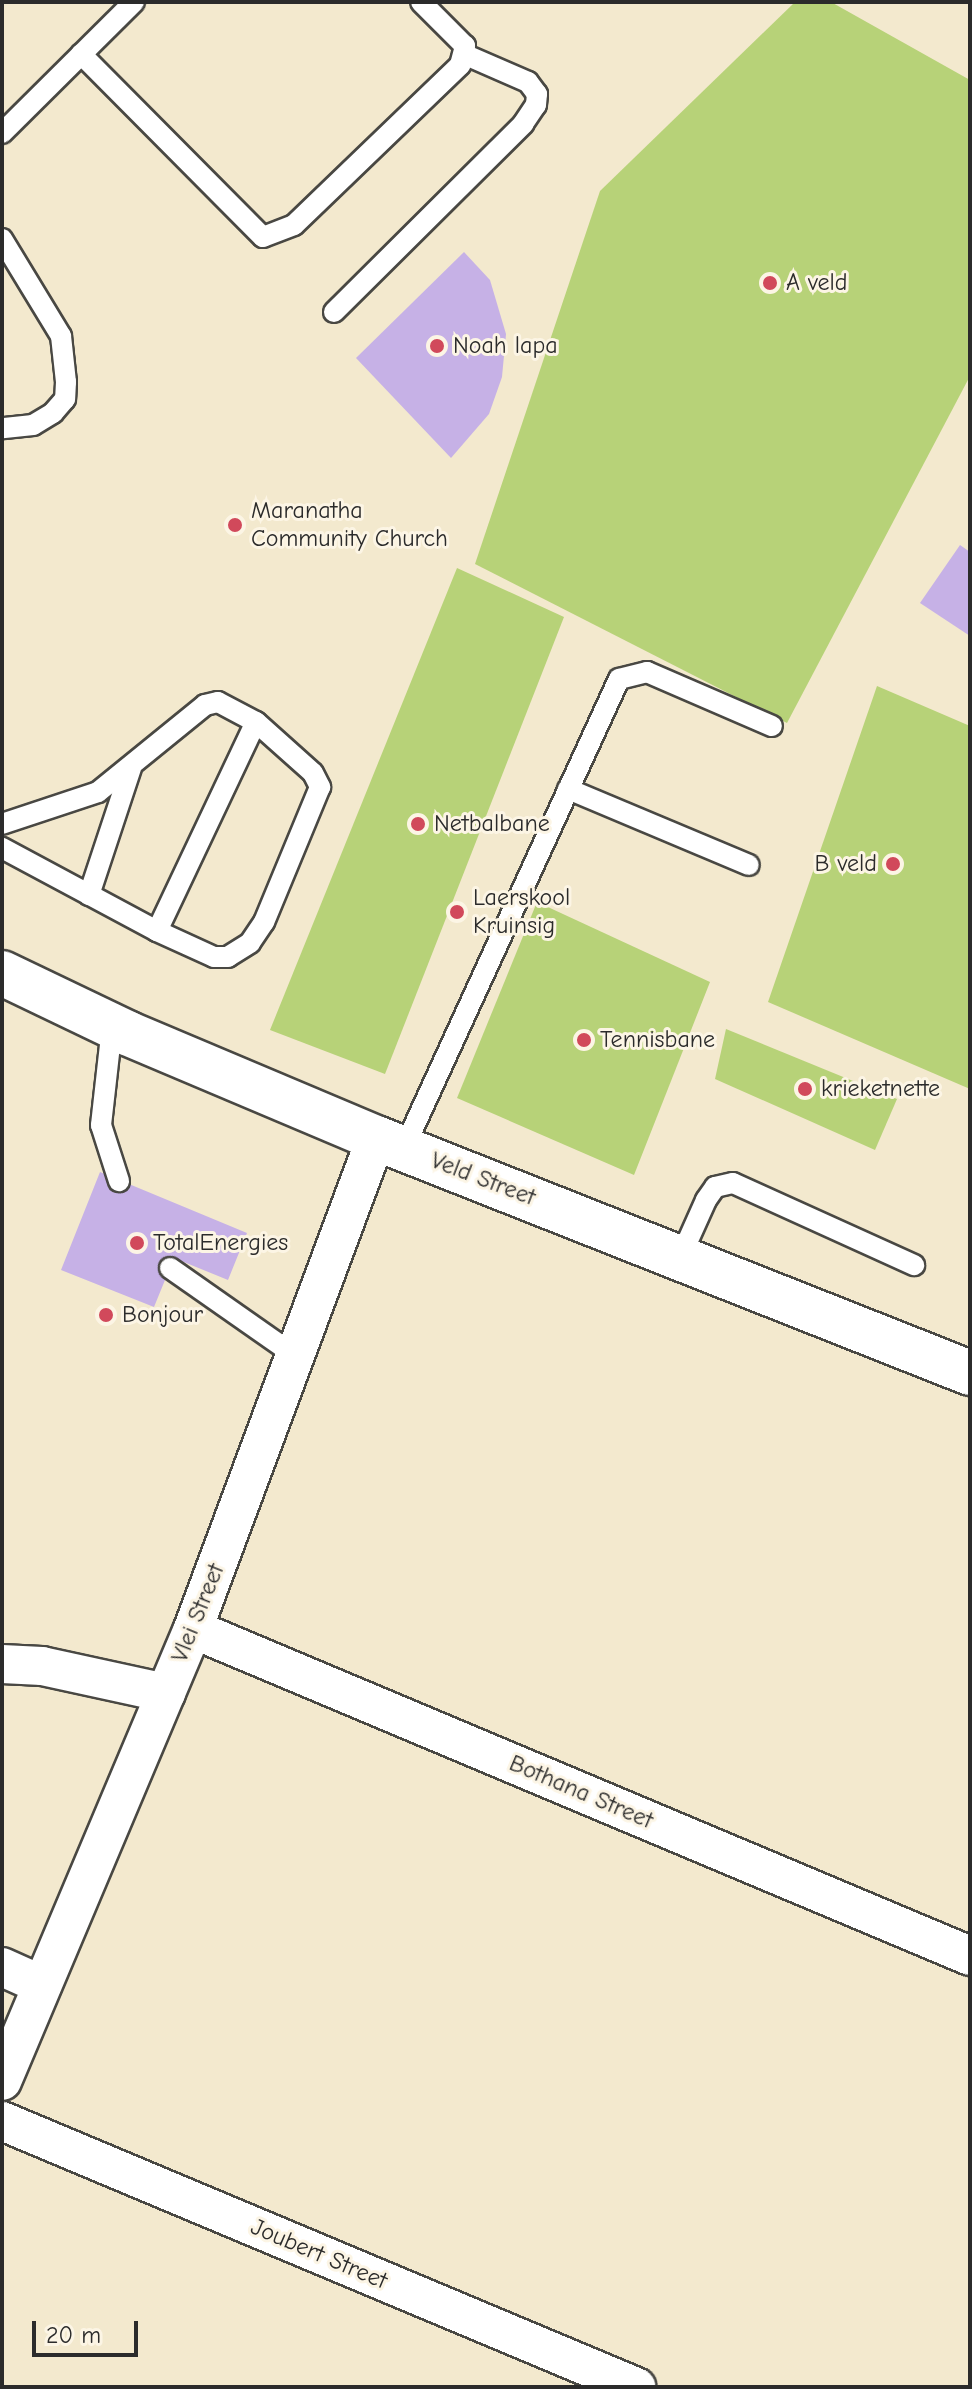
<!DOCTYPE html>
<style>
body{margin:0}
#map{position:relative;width:972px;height:2389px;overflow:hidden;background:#f3e9ce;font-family:"Comic Neue",sans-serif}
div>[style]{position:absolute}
.green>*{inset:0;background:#b7d278}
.building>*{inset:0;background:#c6b1e6}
.roads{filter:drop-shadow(2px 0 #494843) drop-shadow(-2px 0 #494843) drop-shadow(0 2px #494843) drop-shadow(0 -2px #494843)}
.service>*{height:20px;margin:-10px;padding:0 10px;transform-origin:10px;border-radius:10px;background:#fff}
.minor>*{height:38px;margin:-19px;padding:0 19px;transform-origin:19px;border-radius:19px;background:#fff}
.tertiary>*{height:44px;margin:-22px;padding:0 22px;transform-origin:22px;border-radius:22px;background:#fff}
.dots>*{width:22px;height:22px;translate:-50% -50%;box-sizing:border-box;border:4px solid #fcf5e5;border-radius:50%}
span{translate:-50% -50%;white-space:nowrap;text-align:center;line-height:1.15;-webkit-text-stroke:6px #fcf5e5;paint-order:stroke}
.poi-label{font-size:24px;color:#2b2b2b}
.left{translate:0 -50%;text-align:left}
.right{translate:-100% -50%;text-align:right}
.street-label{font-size:24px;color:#2b2b2b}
.frame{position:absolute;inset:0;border:4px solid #2b2b2b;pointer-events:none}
.scale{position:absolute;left:32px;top:2321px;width:106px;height:36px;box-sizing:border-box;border:4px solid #2b2b2b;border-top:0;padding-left:10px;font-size:24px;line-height:28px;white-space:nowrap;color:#2b2b2b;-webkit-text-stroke:6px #fcf5e5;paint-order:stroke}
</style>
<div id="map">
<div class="green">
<div style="clip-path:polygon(795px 2px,831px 2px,970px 80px,970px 376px,787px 723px,475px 564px,600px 191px)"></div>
<div style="clip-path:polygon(457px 568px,564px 617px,385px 1074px,270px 1030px)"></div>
<div style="clip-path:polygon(877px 686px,970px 726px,970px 1089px,768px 1002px)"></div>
<div style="clip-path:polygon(537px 902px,710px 982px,634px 1175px,457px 1098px)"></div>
<div style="clip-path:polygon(726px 1029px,897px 1099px,875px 1150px,715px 1079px)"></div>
</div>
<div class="building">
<div style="clip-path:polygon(464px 252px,490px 280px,506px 334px,502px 377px,489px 414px,451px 458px,356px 358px)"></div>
<div style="clip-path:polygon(960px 545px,970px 552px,970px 636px,920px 603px)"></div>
<div style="clip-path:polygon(100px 1172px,247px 1233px,228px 1280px,174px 1258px,154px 1307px,61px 1270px)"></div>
</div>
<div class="roads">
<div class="service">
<div style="left:81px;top:54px;width:258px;rotate:45.2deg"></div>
<div style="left:263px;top:237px;width:33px;rotate:-21deg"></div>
<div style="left:294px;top:225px;width:231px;rotate:-43.9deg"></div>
<div style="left:460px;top:65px;width:20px;rotate:-75deg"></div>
<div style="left:465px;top:46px;width:62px;rotate:-135deg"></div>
<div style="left:2px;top:133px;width:186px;rotate:-44.8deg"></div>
<div style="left:2px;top:239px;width:114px;rotate:58.7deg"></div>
<div style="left:61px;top:336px;width:46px;rotate:83.8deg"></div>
<div style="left:66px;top:382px;width:17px;rotate:93deg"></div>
<div style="left:65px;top:399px;width:18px;rotate:131deg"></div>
<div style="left:53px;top:413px;width:23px;rotate:149deg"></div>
<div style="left:33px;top:425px;width:31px;rotate:174deg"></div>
<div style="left:334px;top:312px;width:267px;rotate:-44.8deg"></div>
<div style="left:523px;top:124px;width:23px;rotate:-56deg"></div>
<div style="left:536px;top:105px;width:11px;rotate:-85deg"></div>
<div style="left:537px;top:94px;width:15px;rotate:-127deg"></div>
<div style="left:528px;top:82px;width:68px;rotate:-156.5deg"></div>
<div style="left:568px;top:789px;width:196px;rotate:22.8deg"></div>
<div style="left:2px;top:824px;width:101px;rotate:-18.4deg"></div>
<div style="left:98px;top:792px;width:138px;rotate:-39.1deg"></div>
<div style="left:205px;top:705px;width:13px;rotate:-13deg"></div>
<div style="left:218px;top:702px;width:43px;rotate:27.8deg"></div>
<div style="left:256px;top:722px;width:76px;rotate:41.8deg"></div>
<div style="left:313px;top:773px;width:16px;rotate:63deg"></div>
<div style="left:320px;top:787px;width:146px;rotate:112.5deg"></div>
<div style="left:264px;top:922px;width:25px;rotate:124deg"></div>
<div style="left:250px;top:943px;width:26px;rotate:148deg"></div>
<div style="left:228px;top:957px;width:14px;rotate:180deg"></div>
<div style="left:214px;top:957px;width:63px;rotate:-155.5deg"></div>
<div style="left:157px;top:931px;width:176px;rotate:-151.8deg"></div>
<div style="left:89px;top:895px;width:134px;rotate:-71.7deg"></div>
<div style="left:157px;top:931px;width:231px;rotate:-64.7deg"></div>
<div style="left:112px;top:1027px;width:99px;rotate:96.4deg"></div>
<div style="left:101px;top:1125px;width:59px;rotate:72.2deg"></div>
<div style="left:404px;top:1148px;width:516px;rotate:-65.37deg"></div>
<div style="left:619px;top:679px;width:29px;rotate:-14deg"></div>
<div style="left:647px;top:672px;width:136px;rotate:23.4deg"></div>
<div style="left:681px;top:1256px;width:61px;rotate:-65.9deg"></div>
<div style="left:706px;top:1200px;width:16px;rotate:-55deg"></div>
<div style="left:715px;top:1187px;width:18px;rotate:-13deg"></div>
<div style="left:733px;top:1183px;width:199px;rotate:24.4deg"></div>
<div style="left:170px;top:1268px;width:155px;rotate:35deg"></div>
</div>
<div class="minor">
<div style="left:193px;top:1629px;width:843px;rotate:22.82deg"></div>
<div style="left:2px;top:1664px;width:40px;rotate:2.9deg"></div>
<div style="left:42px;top:1666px;width:127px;rotate:12.3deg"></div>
<div style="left:2px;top:1967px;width:44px;rotate:24.2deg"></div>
<div style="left:2px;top:2081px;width:491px;rotate:-67.1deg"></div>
<div style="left:193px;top:1629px;width:524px;rotate:-69.56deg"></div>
<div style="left:2px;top:2121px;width:688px;rotate:22.76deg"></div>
</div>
<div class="tertiary">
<div style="left:2px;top:973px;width:139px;rotate:25.6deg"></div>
<div style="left:127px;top:1033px;width:270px;rotate:22.9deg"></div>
<div style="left:376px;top:1138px;width:639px;rotate:21.58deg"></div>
</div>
</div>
<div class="dots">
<div style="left:770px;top:283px;background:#d1495b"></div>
<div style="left:437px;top:346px;background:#d1495b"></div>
<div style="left:235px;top:525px;background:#d1495b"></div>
<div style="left:418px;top:824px;background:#d1495b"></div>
<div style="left:893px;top:864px;background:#d1495b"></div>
<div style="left:457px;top:912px;background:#d1495b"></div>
<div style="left:584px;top:1040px;background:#d1495b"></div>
<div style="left:805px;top:1089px;background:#d1495b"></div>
<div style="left:137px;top:1243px;background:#d1495b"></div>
<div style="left:106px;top:1315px;background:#d1495b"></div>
</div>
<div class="poi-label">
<span class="left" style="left:786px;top:283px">A veld</span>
<span class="left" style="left:453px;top:346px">Noah lapa</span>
<span class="left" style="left:251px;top:525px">Maranatha<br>Community Church</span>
<span class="left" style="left:434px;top:824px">Netbalbane</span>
<span class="right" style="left:877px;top:864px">B veld</span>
<span class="left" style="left:473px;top:912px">Laerskool<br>Kruinsig</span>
<span class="left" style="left:600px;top:1040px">Tennisbane</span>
<span class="left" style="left:821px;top:1089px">krieketnette</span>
<span class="left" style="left:153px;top:1243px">TotalEnergies</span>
<span class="left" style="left:122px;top:1315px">Bonjour</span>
</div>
<div class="street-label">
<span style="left:483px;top:1179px;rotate:21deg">Veld Street</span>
<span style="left:198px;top:1613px;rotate:-68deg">Vlei Street</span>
<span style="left:581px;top:1792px;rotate:23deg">Bothana Street</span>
<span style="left:319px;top:2254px;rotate:23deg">Joubert Street</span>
</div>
<div class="frame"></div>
<div class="scale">20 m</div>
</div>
